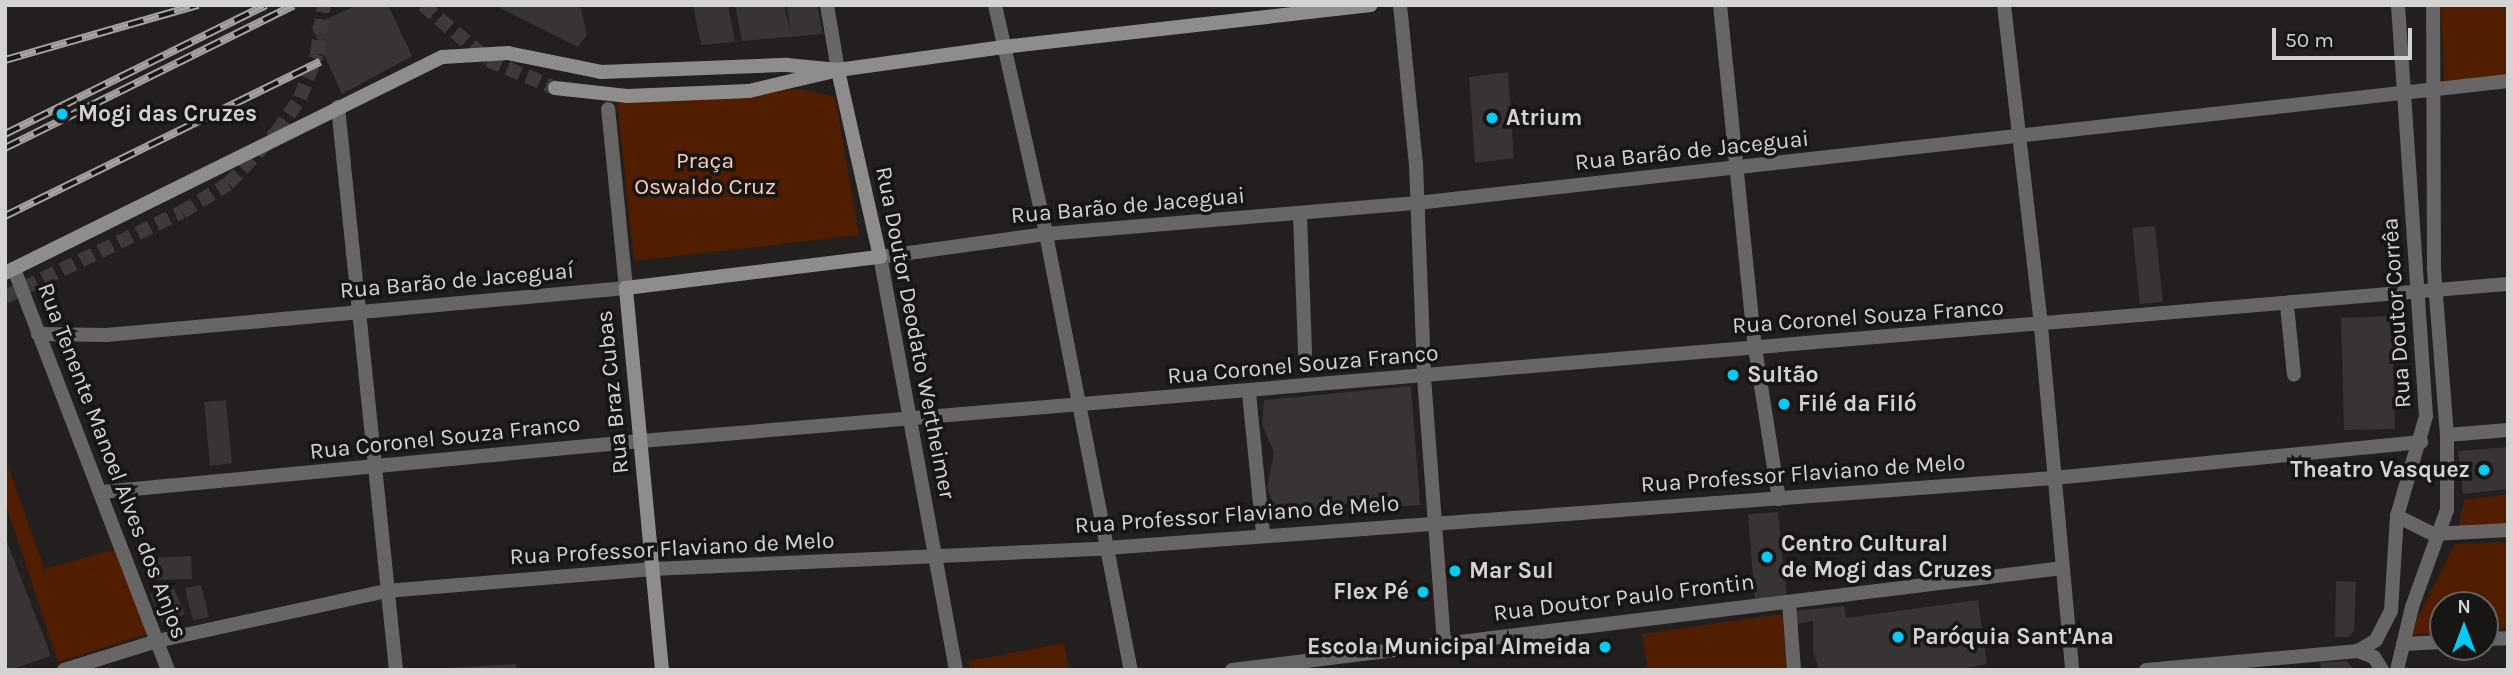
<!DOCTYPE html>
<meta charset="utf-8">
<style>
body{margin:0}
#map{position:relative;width:2513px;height:675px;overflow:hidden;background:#221f1e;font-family:Karla,sans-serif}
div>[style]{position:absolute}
.green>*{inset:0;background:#511d00}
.building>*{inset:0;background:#373433}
.secondary-tunnel>*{height:14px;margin-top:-7px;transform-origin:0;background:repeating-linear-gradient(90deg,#3d3a39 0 14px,transparent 0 21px)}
.street>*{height:14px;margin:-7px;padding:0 7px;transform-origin:7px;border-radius:7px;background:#676565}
.secondary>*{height:14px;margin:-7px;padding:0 7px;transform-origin:7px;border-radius:7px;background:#8f8d8c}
.rail>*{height:8px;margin-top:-4px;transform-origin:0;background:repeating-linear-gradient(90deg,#181615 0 16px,#a5a2a1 0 32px);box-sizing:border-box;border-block:2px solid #a5a2a1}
.dots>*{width:19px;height:19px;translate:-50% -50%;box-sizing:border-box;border:4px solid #181615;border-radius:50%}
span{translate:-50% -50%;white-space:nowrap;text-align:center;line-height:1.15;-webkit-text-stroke:7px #181615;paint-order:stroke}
.poi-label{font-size:23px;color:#d5d3d2;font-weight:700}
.left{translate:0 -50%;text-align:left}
.right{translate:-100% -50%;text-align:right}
.street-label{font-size:23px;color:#d5d3d2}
.park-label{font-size:23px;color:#feceb8}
.frame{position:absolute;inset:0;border:7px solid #d5d3d2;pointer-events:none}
.north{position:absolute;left:2429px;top:591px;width:70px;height:70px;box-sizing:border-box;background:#181615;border:2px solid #646261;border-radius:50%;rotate:0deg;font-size:19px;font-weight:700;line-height:28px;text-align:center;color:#d5d3d2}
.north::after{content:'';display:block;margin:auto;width:24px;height:32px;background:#03cbf9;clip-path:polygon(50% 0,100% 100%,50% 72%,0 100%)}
.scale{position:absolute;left:2272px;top:28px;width:140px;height:32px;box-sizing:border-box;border:4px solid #d5d3d2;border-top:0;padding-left:9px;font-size:21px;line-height:24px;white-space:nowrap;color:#d5d3d2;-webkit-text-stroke:5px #181615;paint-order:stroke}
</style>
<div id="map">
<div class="green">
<div style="clip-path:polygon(2441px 5px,2508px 5px,2508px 74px,2444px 81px)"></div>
<div style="clip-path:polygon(802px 89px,835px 97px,859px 235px,634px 261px,617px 100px)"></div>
<div style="clip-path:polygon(5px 458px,44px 567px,40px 570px,116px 549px,147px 634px,58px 662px,5px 502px)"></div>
<div style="clip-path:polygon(2508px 494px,2508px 526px,2458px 530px,2464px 500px)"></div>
<div style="clip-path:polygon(2508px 542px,2508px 628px,2485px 630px,2485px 605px,2443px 605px,2443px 633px,2409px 635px,2455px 544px)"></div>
<div style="clip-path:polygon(1782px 614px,1787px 670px,1648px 670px,1642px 634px)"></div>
<div style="clip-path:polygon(1064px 643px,1069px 670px,970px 670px,968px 661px)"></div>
</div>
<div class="building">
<div style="clip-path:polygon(357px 5px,388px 5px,412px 56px,342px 94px,311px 26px)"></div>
<div style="clip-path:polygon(494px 5px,580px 5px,587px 35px,578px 47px)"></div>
<div style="clip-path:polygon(693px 5px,728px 5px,735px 42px,701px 45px)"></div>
<div style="clip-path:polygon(735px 5px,784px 5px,791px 34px,787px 5px,817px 5px,823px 34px,742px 41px)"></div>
<div style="clip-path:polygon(1508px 72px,1514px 158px,1475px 163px,1469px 77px)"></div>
<div style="clip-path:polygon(2155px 226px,2163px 302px,2140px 304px,2132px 228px)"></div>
<div style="clip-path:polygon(2392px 316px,2395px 429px,2344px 430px,2341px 318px)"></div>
<div style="clip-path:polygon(1411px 386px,1420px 505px,1277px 514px,1267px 487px,1274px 453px,1262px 424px,1264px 400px)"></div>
<div style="clip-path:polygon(226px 400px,232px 463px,210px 466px,204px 402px)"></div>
<div style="clip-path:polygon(2508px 447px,2508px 489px,2463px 494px,2458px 451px)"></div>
<div style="clip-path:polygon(1778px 512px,1787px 599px,1755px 603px,1748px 514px)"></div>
<div style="clip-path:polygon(5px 536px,51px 656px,10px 670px,5px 670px)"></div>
<div style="clip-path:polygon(191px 556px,192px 579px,151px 580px,150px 558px)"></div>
<div style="clip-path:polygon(2336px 581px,2356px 582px,2354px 631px,2348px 637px,2335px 637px)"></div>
<div style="clip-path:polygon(172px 584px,185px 614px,162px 623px,150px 594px)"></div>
<div style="clip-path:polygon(201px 585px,209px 617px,193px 620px,185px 588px)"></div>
<div style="clip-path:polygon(1978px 600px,1987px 664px,1955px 670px,1819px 670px,1813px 651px,1813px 621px,1797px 624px,1794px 611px,1844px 606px,1846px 618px)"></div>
<div style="clip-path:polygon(2347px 661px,2354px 670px,2321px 670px,2320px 662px)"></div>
<div style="clip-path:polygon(516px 664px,516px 670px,450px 670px,450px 668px)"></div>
</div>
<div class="secondary-tunnel">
<div style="left:423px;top:5px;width:85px;rotate:40.2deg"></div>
<div style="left:488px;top:60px;width:73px;rotate:22.7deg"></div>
<div style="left:5px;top:297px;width:196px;rotate:-25.7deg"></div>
<div style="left:182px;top:212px;width:54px;rotate:-31.3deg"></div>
<div style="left:228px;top:184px;width:71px;rotate:-46.7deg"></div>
<div style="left:277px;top:132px;width:41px;rotate:-55.9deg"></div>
<div style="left:300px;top:98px;width:47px;rotate:-68.9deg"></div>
<div style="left:317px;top:54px;width:49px;rotate:-81.9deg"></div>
</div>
<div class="street">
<div style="left:827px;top:5px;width:66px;rotate:80.4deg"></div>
<div style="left:995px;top:5px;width:235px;rotate:77.4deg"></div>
<div style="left:1046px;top:234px;width:444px;rotate:79deg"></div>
<div style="left:1400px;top:5px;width:160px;rotate:84.3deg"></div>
<div style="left:1416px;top:164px;width:213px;rotate:87.8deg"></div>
<div style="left:1424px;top:377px;width:265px;rotate:85.7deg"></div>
<div style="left:1720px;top:5px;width:345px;rotate:84.2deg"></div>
<div style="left:1755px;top:348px;width:153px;rotate:81deg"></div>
<div style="left:2004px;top:5px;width:324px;rotate:83.4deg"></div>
<div style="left:2041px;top:327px;width:344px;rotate:84.8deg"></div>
<div style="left:338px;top:107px;width:566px;rotate:84.12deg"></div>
<div style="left:1300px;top:215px;width:138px;rotate:87.9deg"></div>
<div style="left:14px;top:269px;width:430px;rotate:69deg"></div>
<div style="left:2287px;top:305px;width:70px;rotate:84.3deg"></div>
<div style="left:38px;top:334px;width:68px;rotate:0.8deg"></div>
<div style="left:106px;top:335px;width:522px;rotate:-5.16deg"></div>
<div style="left:626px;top:288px;width:180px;rotate:-95.7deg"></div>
<div style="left:1249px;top:393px;width:142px;rotate:84.3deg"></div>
<div style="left:2447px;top:435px;width:61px;rotate:-4.7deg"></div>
<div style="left:102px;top:492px;width:541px;rotate:-5.41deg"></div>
<div style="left:641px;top:441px;width:1874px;rotate:-4.81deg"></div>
<div style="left:2397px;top:516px;width:40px;rotate:26.6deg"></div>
<div style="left:2433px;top:534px;width:75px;rotate:-3.1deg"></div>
<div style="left:1789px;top:602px;width:68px;rotate:85.8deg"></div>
<div style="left:2485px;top:639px;width:23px;rotate:-2deg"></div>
<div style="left:2403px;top:644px;width:40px;rotate:-2.9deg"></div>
<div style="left:2358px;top:651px;width:21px;rotate:-31deg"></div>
<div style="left:2376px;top:640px;width:33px;rotate:-63deg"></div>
<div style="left:2391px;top:611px;width:95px;rotate:-86.4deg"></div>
<div style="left:2397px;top:516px;width:104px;rotate:-73.8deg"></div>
<div style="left:2426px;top:416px;width:412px;rotate:-93.9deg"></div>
<div style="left:64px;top:670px;width:97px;rotate:-17.3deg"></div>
<div style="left:157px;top:641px;width:234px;rotate:-12.3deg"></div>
<div style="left:386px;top:591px;width:268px;rotate:-4.7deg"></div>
<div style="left:653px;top:569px;width:454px;rotate:-2.6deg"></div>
<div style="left:1107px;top:548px;width:950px;rotate:-4.23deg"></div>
<div style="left:2054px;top:478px;width:369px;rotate:-5.6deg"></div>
<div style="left:956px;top:670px;width:420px;rotate:-100.4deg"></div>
<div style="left:880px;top:257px;width:168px;rotate:-7.9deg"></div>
<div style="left:1046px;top:234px;width:372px;rotate:-4.8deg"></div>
<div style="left:1417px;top:203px;width:1098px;rotate:-6.38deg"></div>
<div style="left:1232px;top:670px;width:837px;rotate:-7deg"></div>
<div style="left:2146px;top:670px;width:213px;rotate:-5.1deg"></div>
<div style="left:2358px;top:651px;width:17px;rotate:21deg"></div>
<div style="left:2374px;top:657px;width:15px;rotate:58deg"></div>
<div style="left:2397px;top:670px;width:65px;rotate:-76.6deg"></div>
<div style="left:2412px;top:607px;width:103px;rotate:-70.2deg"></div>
<div style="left:2447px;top:510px;width:75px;rotate:-90deg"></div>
<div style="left:2447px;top:435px;width:168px;rotate:-94.5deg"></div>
<div style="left:2434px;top:268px;width:263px;rotate:-90.2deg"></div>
</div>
<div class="secondary">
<div style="left:555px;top:88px;width:72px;rotate:6.3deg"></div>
<div style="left:627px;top:96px;width:122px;rotate:-2.3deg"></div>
<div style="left:749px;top:91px;width:91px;rotate:-13.3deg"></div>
<div style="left:838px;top:70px;width:167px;rotate:-7.9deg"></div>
<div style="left:1003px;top:47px;width:370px;rotate:-6.5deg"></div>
<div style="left:5px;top:273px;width:488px;rotate:-26.3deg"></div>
<div style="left:443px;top:57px;width:65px;rotate:-3.5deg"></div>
<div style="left:508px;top:53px;width:95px;rotate:11.5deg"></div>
<div style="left:601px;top:72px;width:186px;rotate:-2.2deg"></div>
<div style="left:787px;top:65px;width:51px;rotate:5.6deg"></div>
<div style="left:662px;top:670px;width:384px;rotate:-95.4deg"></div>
<div style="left:626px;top:288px;width:256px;rotate:-7deg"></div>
<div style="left:880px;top:257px;width:192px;rotate:-102.7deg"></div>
</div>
<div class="rail">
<div style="left:5px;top:60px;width:201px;rotate:-15.9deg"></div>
<div style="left:5px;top:134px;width:291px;rotate:-26.3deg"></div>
<div style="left:5px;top:148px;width:322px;rotate:-26.3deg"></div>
<div style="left:5px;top:216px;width:351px;rotate:-26.1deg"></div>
</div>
<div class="dots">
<div style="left:62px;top:114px;background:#03cbf9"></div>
<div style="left:1492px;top:118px;background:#03cbf9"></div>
<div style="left:1733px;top:375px;background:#03cbf9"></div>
<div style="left:1784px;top:404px;background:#03cbf9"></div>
<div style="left:2484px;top:470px;background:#03cbf9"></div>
<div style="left:1767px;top:557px;background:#03cbf9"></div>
<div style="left:1455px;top:571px;background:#03cbf9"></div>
<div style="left:1423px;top:592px;background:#03cbf9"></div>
<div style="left:1898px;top:637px;background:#03cbf9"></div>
<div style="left:1605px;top:647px;background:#03cbf9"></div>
</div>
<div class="poi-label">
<span class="left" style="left:78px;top:114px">Mogi das Cruzes</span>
<span class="left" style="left:1506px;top:118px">Atrium</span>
<span class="left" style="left:1747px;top:375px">Sultão</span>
<span class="left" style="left:1798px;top:404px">Filé da Filó</span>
<span class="right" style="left:2470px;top:470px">Theatro Vasquez</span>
<span class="left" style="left:1781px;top:557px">Centro Cultural<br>de Mogi das Cruzes</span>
<span class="left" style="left:1469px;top:571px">Mar Sul</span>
<span class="right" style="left:1409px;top:592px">Flex Pé</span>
<span class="left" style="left:1912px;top:637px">Paróquia Sant'Ana</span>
<span class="right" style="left:1591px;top:647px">Escola Municipal Almeida</span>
</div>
<div class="street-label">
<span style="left:1692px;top:151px;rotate:-6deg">Rua Barão de Jaceguai</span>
<span style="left:1128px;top:206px;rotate:-5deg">Rua Barão de Jaceguai</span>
<span style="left:457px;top:281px;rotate:-5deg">Rua Barão de Jaceguaí</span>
<span style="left:2397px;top:313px;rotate:-94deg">Rua Doutor Corrêa</span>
<span style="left:1868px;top:317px;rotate:-4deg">Rua Coronel Souza Franco</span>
<span style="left:915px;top:333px;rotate:79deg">Rua Doutor Deodato Wertheimer</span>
<span style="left:1303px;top:365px;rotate:-5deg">Rua Coronel Souza Franco</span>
<span style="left:613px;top:392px;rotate:-96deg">Rua Braz Cubas</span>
<span style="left:445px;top:438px;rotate:-6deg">Rua Coronel Souza Franco</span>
<span style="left:112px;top:461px;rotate:69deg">Rua Tenente Manoel Alves dos Anjos</span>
<span style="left:1803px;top:474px;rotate:-4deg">Rua Professor Flaviano de Melo</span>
<span style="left:1237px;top:515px;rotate:-4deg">Rua Professor Flaviano de Melo</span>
<span style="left:672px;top:549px;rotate:-3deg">Rua Professor Flaviano de Melo</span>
<span style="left:1624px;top:598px;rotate:-7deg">Rua Doutor Paulo Frontin</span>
</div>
<div class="park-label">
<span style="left:705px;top:174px">Praça<br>Oswaldo Cruz</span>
</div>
<div class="frame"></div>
<div class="north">N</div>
<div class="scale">50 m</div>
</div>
